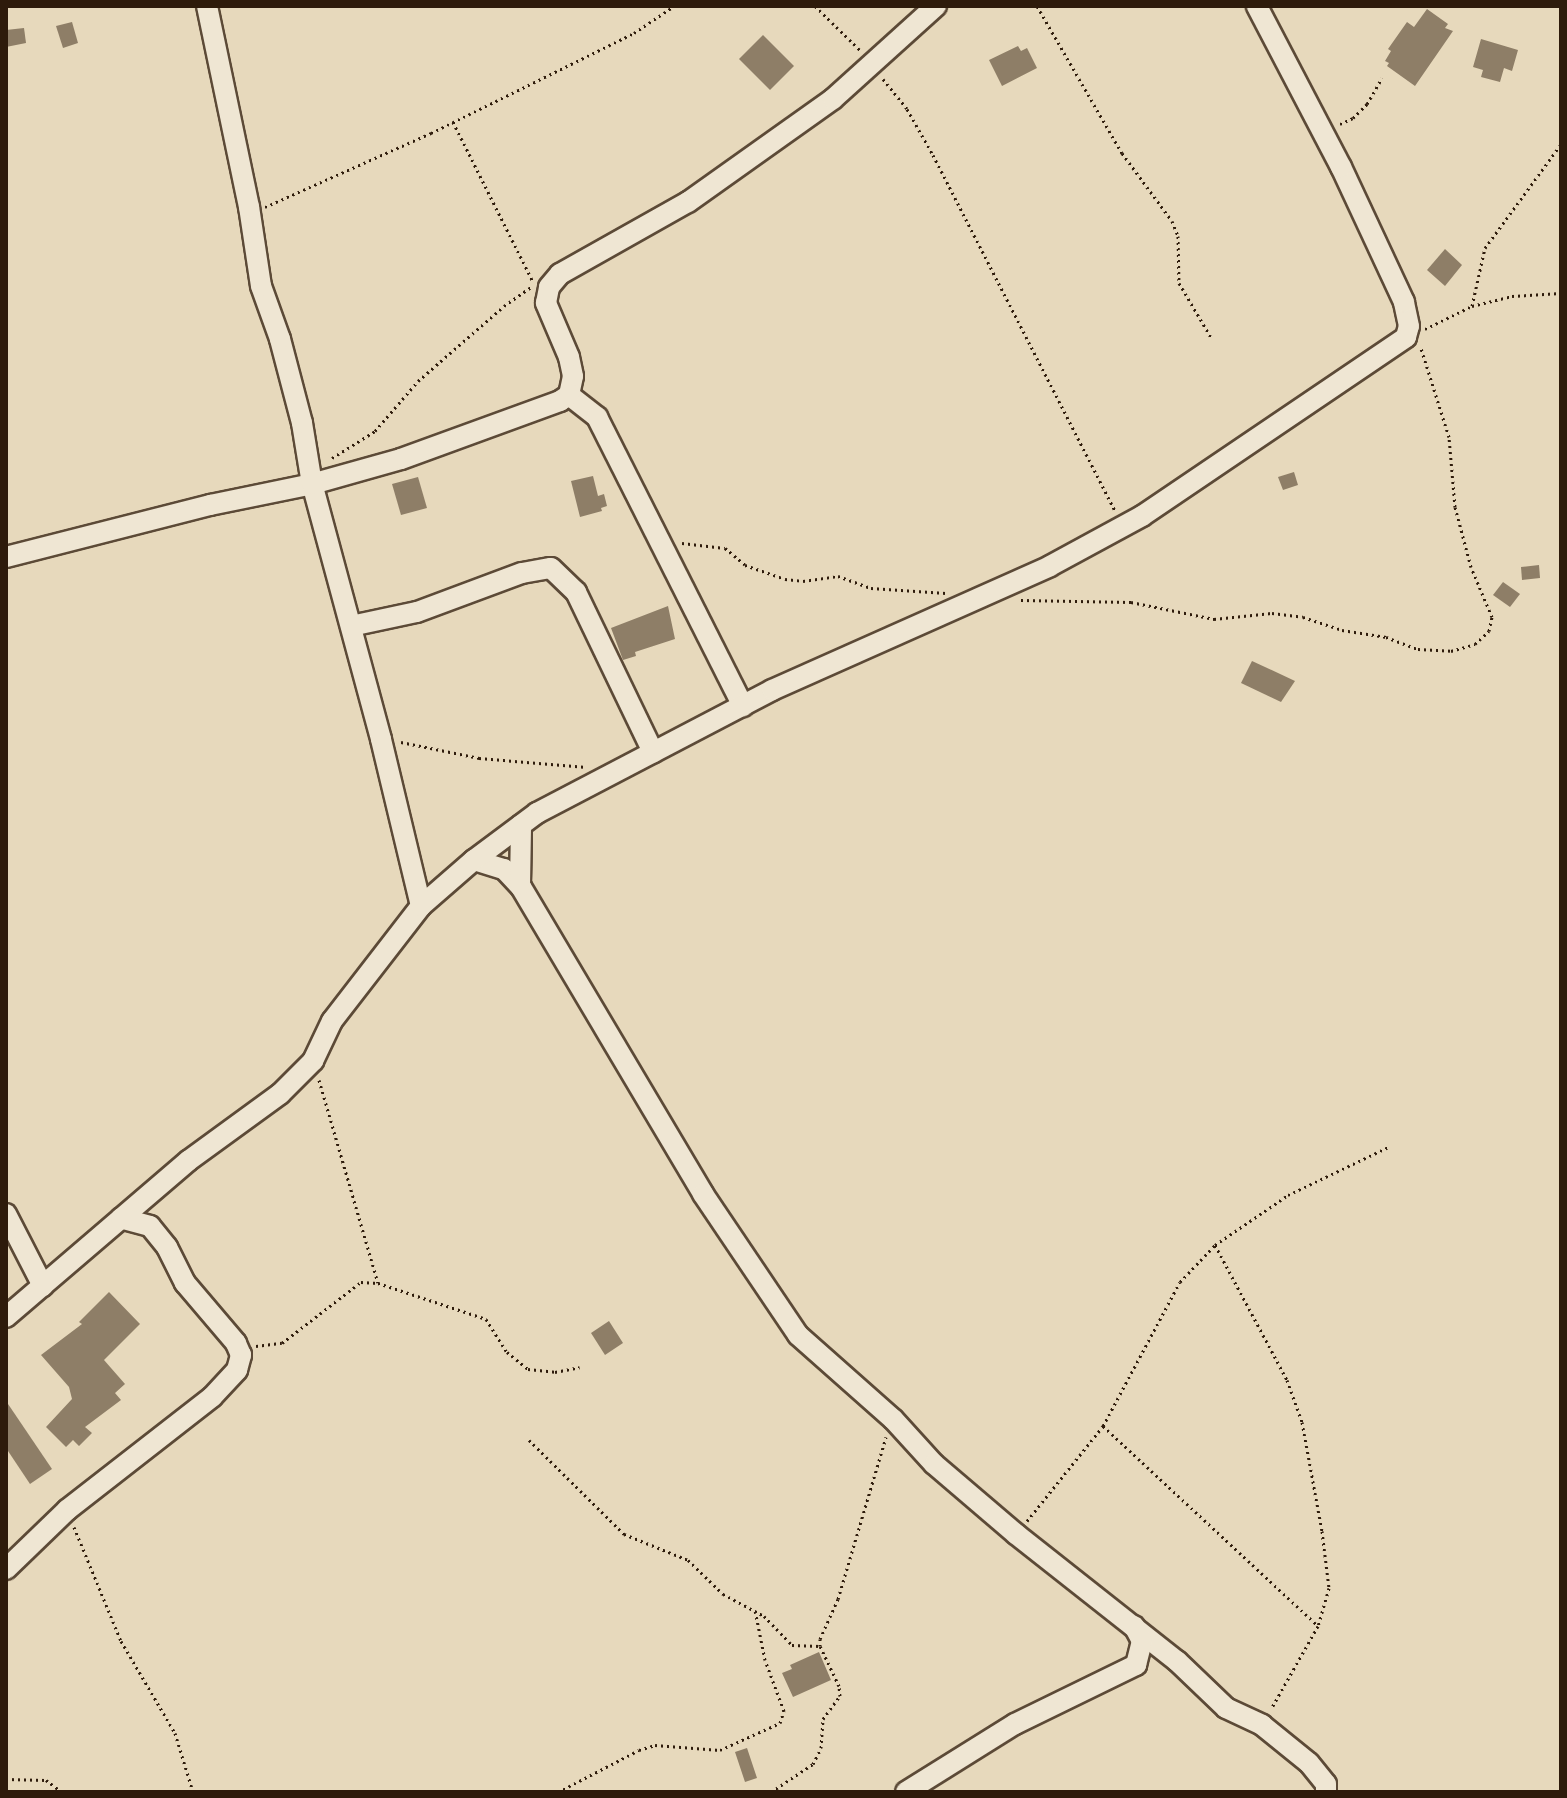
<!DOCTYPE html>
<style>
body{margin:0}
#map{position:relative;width:1567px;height:1798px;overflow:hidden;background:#e7d9bc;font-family:"Libre Caslon Text",serif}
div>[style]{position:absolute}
.building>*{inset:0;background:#8e7e67}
.path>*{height:3px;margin-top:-1.5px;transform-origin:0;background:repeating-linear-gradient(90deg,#2e1b0b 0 2px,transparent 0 6px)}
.roads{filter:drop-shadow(2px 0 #5c4a37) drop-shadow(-2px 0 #5c4a37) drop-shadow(0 2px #5c4a37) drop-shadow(0 -2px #5c4a37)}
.street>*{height:20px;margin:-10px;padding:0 10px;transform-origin:10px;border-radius:10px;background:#efe6d3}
span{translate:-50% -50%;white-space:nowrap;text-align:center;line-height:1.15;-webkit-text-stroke:6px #efe6d3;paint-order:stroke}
.frame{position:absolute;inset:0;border:8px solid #2e1b0b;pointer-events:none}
</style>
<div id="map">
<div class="building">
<div style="clip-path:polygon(1427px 9px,1448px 24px,1445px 28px,1453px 31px,1415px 86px,1387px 66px,1389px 63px,1385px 61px,1391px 51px,1388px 49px,1407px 22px,1414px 27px)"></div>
<div style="clip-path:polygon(72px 22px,78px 43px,63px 48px,56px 26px)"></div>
<div style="clip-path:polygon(24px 28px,26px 43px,6px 47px,6px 30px)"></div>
<div style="clip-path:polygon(763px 35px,794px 66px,770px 90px,739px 59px)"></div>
<div style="clip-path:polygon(1481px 39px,1518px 50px,1512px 71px,1504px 68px,1500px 82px,1481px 77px,1483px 70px,1473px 67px)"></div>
<div style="clip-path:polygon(1018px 46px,1021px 51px,1027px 48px,1037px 68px,1002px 86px,989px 60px)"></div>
<div style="clip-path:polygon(1445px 249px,1462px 265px,1445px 286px,1427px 270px)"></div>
<div style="clip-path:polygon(1294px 472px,1298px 485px,1283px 490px,1278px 477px)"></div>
<div style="clip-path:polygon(593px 476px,598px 496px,604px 494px,607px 506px,601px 508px,602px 511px,580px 517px,571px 481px)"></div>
<div style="clip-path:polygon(418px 477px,427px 508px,401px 515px,392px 484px)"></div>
<div style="clip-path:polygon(1539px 565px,1540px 578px,1522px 580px,1521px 567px)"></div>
<div style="clip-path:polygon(1503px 582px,1520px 594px,1510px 607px,1493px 595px)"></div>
<div style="clip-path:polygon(668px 606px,675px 639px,635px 652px,636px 656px,623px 660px,611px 628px)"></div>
<div style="clip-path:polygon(1252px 661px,1295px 681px,1281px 702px,1241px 683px)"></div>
<div style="clip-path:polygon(109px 1292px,140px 1324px,104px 1360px,125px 1384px,115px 1393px,121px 1400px,85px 1427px,92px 1433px,79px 1446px,73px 1440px,66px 1447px,46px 1427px,72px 1399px,69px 1387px,41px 1355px,82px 1324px,79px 1322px)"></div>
<div style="clip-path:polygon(609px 1321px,623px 1343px,605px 1355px,591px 1333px)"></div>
<div style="clip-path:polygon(6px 1401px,52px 1469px,30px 1484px,6px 1448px)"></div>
<div style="clip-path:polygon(819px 1652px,831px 1680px,793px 1697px,782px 1673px,792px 1669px,790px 1665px)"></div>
<div style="clip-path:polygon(747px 1748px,757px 1778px,745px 1782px,735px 1752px)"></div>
</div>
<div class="path">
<div style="left:815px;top:6px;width:64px;rotate:44.4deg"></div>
<div style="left:1037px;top:6px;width:170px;rotate:60deg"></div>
<div style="left:1122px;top:153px;width:84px;rotate:53.7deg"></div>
<div style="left:1172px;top:221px;width:16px;rotate:68deg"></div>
<div style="left:1178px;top:236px;width:47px;rotate:88.8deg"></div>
<div style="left:1179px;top:283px;width:65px;rotate:59.5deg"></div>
<div style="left:883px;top:79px;width:38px;rotate:51deg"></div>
<div style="left:907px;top:109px;width:53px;rotate:60.5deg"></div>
<div style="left:933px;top:155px;width:401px;rotate:62.9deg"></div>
<div style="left:453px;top:122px;width:179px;rotate:63.4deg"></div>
<div style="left:1340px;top:124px;width:14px;rotate:-25deg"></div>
<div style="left:1353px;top:118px;width:20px;rotate:-45deg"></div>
<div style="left:1367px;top:104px;width:30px;rotate:-60deg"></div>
<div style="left:265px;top:207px;width:182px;rotate:-24deg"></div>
<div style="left:431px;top:133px;width:226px;rotate:-26.2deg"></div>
<div style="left:634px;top:33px;width:48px;rotate:-34deg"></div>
<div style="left:1472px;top:306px;width:59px;rotate:-77.4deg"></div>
<div style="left:1485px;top:248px;width:129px;rotate:-53.8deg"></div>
<div style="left:1425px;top:329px;width:52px;rotate:-26.1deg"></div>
<div style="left:1472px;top:306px;width:41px;rotate:-14deg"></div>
<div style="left:1512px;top:296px;width:49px;rotate:-3.5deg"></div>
<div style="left:332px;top:458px;width:51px;rotate:-32.1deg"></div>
<div style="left:375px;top:431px;width:66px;rotate:-49.3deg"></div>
<div style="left:418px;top:381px;width:114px;rotate:-41.1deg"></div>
<div style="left:504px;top:306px;width:33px;rotate:-35deg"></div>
<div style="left:682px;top:543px;width:43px;rotate:6.6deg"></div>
<div style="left:725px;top:548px;width:26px;rotate:40deg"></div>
<div style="left:745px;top:565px;width:42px;rotate:19.3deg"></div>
<div style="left:785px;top:579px;width:18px;rotate:6deg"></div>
<div style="left:803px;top:581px;width:35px;rotate:-8deg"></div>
<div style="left:838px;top:576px;width:35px;rotate:20deg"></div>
<div style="left:871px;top:588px;width:75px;rotate:3.8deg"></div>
<div style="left:1021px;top:600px;width:110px;rotate:1deg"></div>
<div style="left:1131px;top:602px;width:85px;rotate:11.6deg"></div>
<div style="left:1214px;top:619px;width:58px;rotate:-5.9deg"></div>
<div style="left:1272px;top:613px;width:31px;rotate:7deg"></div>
<div style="left:1303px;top:617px;width:41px;rotate:18.4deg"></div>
<div style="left:1342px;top:630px;width:45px;rotate:9deg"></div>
<div style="left:1386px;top:637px;width:34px;rotate:21deg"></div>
<div style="left:1418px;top:649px;width:33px;rotate:3deg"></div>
<div style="left:1451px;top:651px;width:25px;rotate:-16deg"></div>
<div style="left:1475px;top:644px;width:19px;rotate:-43deg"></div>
<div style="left:1489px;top:631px;width:14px;rotate:-78deg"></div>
<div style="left:1492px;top:617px;width:54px;rotate:-112.8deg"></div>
<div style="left:1471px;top:567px;width:62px;rotate:-104.9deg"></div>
<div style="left:1455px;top:507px;width:70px;rotate:-94.9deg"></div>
<div style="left:1449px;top:437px;width:93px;rotate:-107.5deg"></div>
<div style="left:401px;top:742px;width:80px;rotate:11.6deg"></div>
<div style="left:479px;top:758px;width:108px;rotate:4.8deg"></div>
<div style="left:319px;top:1080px;width:211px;rotate:73.8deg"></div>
<div style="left:378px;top:1283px;width:114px;rotate:18.4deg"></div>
<div style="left:486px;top:1319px;width:39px;rotate:58deg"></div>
<div style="left:507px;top:1352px;width:27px;rotate:39deg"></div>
<div style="left:528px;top:1369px;width:27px;rotate:6deg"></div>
<div style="left:555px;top:1372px;width:25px;rotate:-11deg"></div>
<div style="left:1215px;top:1245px;width:153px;rotate:61.9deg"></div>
<div style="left:1287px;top:1380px;width:45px;rotate:70.3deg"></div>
<div style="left:1302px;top:1422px;width:111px;rotate:79.6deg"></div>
<div style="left:1322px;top:1531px;width:57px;rotate:83deg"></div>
<div style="left:1329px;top:1588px;width:40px;rotate:106deg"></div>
<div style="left:1318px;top:1626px;width:95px;rotate:119.5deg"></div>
<div style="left:256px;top:1346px;width:26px;rotate:-7deg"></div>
<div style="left:282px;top:1343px;width:100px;rotate:-37.7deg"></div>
<div style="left:361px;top:1282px;width:17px;rotate:3deg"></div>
<div style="left:1103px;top:1426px;width:292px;rotate:42.9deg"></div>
<div style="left:529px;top:1440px;width:134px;rotate:44.7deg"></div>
<div style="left:624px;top:1534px;width:69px;rotate:22.1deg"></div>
<div style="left:688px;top:1560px;width:49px;rotate:44.2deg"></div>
<div style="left:723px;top:1594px;width:47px;rotate:28.2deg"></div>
<div style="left:764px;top:1616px;width:40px;rotate:46deg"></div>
<div style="left:792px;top:1645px;width:28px;rotate:2deg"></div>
<div style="left:1027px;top:1521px;width:122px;rotate:-51.3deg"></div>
<div style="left:1103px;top:1426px;width:163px;rotate:-61.9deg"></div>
<div style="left:1180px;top:1282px;width:51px;rotate:-46.6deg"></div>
<div style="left:1215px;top:1245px;width:88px;rotate:-34.4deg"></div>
<div style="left:1288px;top:1195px;width:111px;rotate:-25.6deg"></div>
<div style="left:74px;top:1527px;width:123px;rotate:67.6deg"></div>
<div style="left:121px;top:1641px;width:107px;rotate:59.6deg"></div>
<div style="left:175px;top:1733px;width:62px;rotate:73deg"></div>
<div style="left:6px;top:1779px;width:40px;rotate:1.4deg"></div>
<div style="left:46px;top:1780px;width:20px;rotate:37deg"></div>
<div style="left:558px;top:1792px;width:91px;rotate:-27.4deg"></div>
<div style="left:639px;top:1750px;width:17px;rotate:-17deg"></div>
<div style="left:655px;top:1745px;width:65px;rotate:4.4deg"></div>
<div style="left:720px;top:1750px;width:66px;rotate:-24.2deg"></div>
<div style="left:780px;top:1723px;width:13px;rotate:-72deg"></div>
<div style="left:784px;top:1711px;width:54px;rotate:-110.4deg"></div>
<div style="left:765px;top:1660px;width:51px;rotate:-101.3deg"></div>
<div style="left:771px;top:1792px;width:50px;rotate:-33.7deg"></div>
<div style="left:813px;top:1764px;width:18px;rotate:-63deg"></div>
<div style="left:821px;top:1748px;width:29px;rotate:-86deg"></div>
<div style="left:823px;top:1719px;width:29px;rotate:-54deg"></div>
<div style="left:840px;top:1696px;width:10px;rotate:-96deg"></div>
<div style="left:839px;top:1686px;width:44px;rotate:-115.4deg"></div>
<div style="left:820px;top:1646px;width:7px;rotate:-90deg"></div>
<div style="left:820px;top:1639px;width:44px;rotate:-65.8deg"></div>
<div style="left:838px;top:1599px;width:169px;rotate:-73.5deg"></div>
</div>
<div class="roads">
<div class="street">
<div style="left:569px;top:395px;width:36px;rotate:38deg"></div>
<div style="left:597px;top:417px;width:324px;rotate:63.2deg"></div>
<div style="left:6px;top:557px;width:211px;rotate:-14.3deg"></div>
<div style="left:210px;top:505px;width:104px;rotate:-11.6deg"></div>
<div style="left:312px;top:484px;width:92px;rotate:-15.7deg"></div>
<div style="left:401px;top:459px;width:169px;rotate:-20deg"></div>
<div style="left:560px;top:401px;width:11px;rotate:-34deg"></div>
<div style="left:569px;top:395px;width:19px;rotate:-78deg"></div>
<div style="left:573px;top:376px;width:19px;rotate:-102deg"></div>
<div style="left:569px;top:357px;width:59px;rotate:-113.1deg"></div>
<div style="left:546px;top:303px;width:16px;rotate:-79deg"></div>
<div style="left:549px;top:287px;width:17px;rotate:-50deg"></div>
<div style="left:560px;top:274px;width:147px;rotate:-29.4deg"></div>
<div style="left:688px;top:202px;width:178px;rotate:-35.4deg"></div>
<div style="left:833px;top:99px;width:139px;rotate:-42.1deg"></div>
<div style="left:351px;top:626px;width:67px;rotate:-12deg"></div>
<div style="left:417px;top:612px;width:112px;rotate:-20.4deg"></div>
<div style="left:522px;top:573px;width:29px;rotate:-10deg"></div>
<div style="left:551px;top:568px;width:35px;rotate:44deg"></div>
<div style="left:576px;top:592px;width:178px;rotate:64.3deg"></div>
<div style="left:474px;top:860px;width:31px;rotate:17deg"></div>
<div style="left:504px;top:869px;width:25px;rotate:47deg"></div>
<div style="left:521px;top:887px;width:357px;rotate:59.3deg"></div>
<div style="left:703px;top:1194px;width:170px;rotate:56deg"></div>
<div style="left:798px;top:1335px;width:127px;rotate:41.5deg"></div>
<div style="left:893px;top:1419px;width:61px;rotate:47.7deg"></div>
<div style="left:934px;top:1464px;width:108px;rotate:40.5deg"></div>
<div style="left:1016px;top:1534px;width:205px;rotate:38.3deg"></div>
<div style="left:1177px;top:1661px;width:68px;rotate:43.8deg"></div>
<div style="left:1226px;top:1708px;width:40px;rotate:25deg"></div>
<div style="left:1262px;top:1725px;width:60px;rotate:39deg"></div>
<div style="left:1309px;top:1763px;width:27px;rotate:51deg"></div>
<div style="left:1326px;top:1784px;width:8px;rotate:90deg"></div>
<div style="left:520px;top:885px;width:60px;rotate:-89deg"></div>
<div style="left:421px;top:906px;width:70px;rotate:-41deg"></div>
<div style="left:474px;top:860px;width:79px;rotate:-36.7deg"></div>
<div style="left:537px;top:813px;width:265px;rotate:-27.6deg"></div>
<div style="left:772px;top:690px;width:304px;rotate:-24deg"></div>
<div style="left:1050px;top:566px;width:105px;rotate:-28.5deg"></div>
<div style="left:1142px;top:516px;width:319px;rotate:-34.1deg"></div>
<div style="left:1406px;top:337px;width:11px;rotate:-75deg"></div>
<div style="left:1409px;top:326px;width:25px;rotate:-102deg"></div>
<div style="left:1404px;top:302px;width:149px;rotate:-115deg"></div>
<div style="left:1341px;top:167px;width:182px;rotate:-117.6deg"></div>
<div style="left:6px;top:1214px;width:81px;rotate:62.8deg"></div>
<div style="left:6px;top:1317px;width:240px;rotate:-40.6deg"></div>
<div style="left:188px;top:1161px;width:114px;rotate:-36.1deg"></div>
<div style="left:280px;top:1094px;width:47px;rotate:-45deg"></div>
<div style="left:313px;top:1061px;width:44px;rotate:-64.6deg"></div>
<div style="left:332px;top:1021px;width:145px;rotate:-52.3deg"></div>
<div style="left:421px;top:906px;width:172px;rotate:-103.5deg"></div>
<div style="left:381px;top:739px;width:264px;rotate:-105.1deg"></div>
<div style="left:312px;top:484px;width:62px;rotate:-99.3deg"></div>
<div style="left:302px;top:423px;width:87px;rotate:-104.7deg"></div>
<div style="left:280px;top:339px;width:56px;rotate:-109.7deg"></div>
<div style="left:261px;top:286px;width:80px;rotate:-98.6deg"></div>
<div style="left:249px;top:207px;width:205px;rotate:-101.8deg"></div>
<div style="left:6px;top:1569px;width:85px;rotate:-44deg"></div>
<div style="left:67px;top:1510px;width:184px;rotate:-37.9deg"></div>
<div style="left:212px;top:1397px;width:37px;rotate:-47deg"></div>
<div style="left:237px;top:1370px;width:16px;rotate:-75deg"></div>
<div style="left:241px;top:1355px;width:13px;rotate:-113deg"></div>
<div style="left:236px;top:1343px;width:79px;rotate:-130.4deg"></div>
<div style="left:185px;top:1283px;width:40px;rotate:-116.6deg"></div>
<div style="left:167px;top:1247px;width:27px;rotate:-129deg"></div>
<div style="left:150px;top:1226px;width:30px;rotate:-165deg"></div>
<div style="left:906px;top:1792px;width:128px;rotate:-32deg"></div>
<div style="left:1015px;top:1724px;width:135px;rotate:-26deg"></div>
<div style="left:1136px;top:1665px;width:25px;rotate:-76deg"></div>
<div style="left:1142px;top:1641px;width:17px;rotate:-118deg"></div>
</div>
</div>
<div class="frame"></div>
</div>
